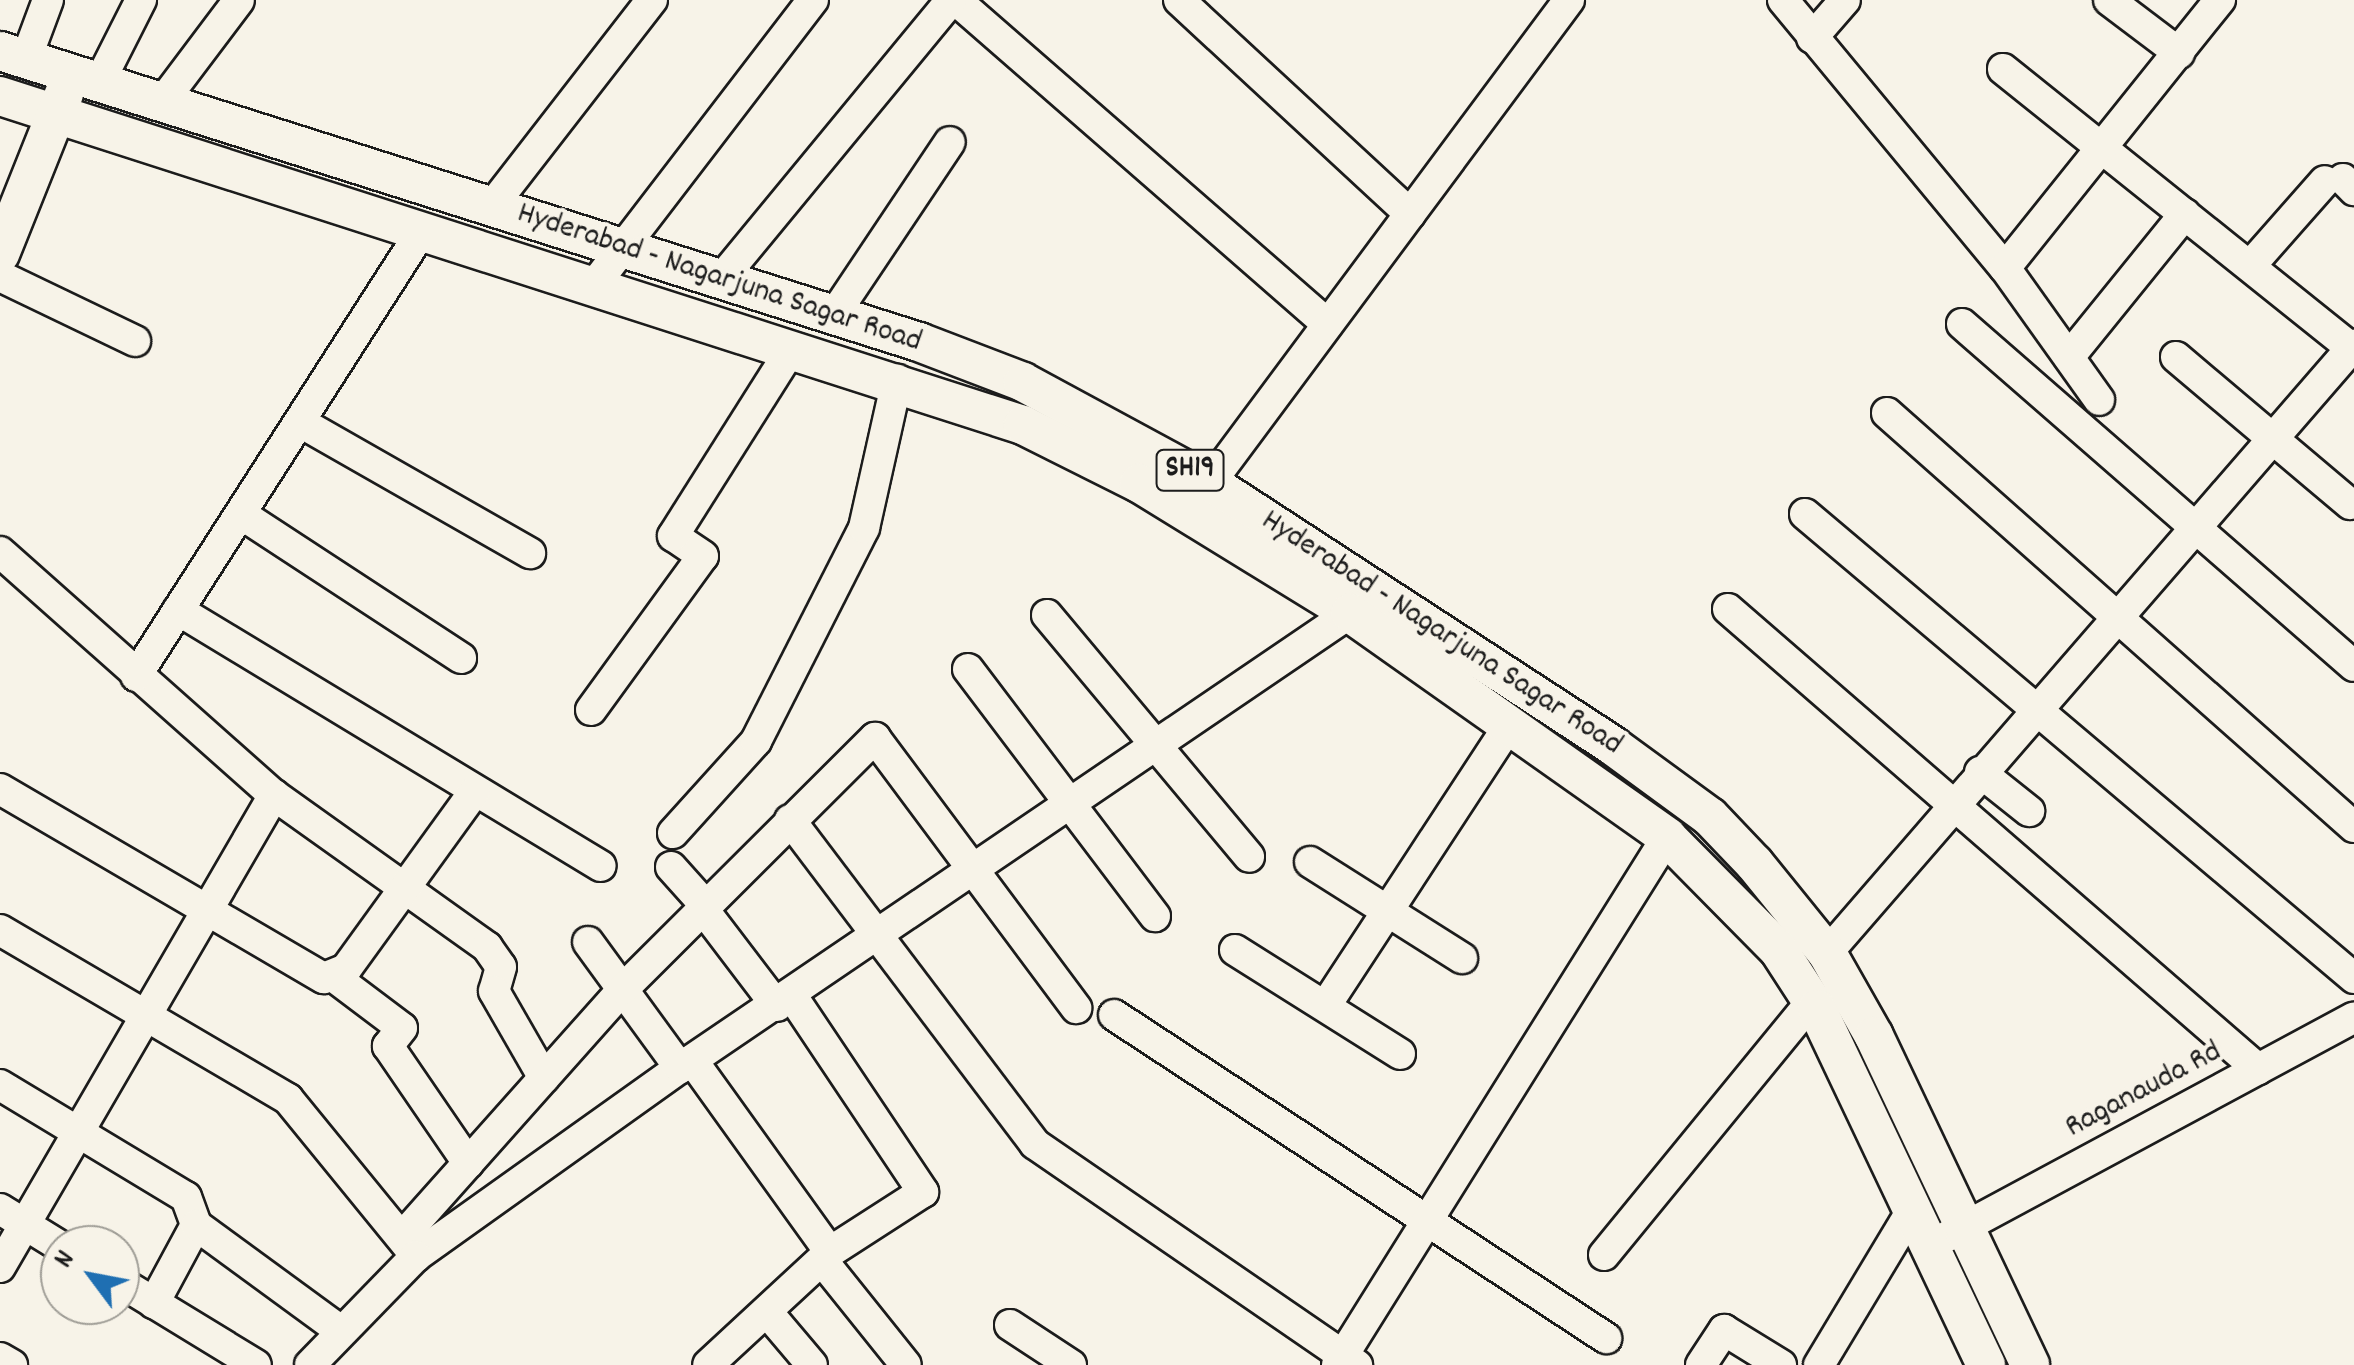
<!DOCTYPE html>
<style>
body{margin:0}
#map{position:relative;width:2354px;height:1365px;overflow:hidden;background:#f7f3e8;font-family:Dekko,sans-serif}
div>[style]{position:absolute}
.roads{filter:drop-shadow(2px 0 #1c1c1c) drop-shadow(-2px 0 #1c1c1c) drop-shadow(0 2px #1c1c1c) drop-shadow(0 -2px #1c1c1c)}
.minor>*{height:30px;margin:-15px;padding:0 15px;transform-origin:15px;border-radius:15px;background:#f7f3e8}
.major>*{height:38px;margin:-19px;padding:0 19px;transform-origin:19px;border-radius:19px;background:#f7f3e8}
span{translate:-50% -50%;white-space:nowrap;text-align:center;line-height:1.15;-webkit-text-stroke:8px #f7f3e8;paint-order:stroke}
.shield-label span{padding:2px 8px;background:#f7f3e8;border:2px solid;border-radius:8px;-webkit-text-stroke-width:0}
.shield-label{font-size:30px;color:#1c1c1c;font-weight:700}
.street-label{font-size:32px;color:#1c1c1c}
.north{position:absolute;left:40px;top:1225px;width:100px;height:100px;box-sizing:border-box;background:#f7f3e8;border:2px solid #9f9d96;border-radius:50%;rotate:302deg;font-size:28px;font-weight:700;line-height:40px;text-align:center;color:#1c1c1c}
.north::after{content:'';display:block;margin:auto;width:35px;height:45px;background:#1f6fb2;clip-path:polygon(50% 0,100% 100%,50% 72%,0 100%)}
</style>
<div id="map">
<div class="roads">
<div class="minor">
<div style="left:956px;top:0;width:493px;rotate:41.1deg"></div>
<div style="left:1179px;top:0;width:315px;rotate:42.8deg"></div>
<div style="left:1783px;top:0;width:348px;rotate:50.4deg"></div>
<div style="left:2005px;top:268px;width:162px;rotate:54.5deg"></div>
<div style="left:2109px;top:0;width:88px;rotate:37.1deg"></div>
<div style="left:1812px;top:38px;width:50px;rotate:-49deg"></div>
<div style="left:26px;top:59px;width:63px;rotate:-69.6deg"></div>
<div style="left:2003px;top:69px;width:450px;rotate:38.7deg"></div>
<div style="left:100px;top:81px;width:91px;rotate:-63.2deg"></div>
<div style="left:163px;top:101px;width:126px;rotate:-53deg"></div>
<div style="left:2343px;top:179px;width:16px;rotate:45deg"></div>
<div style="left:492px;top:206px;width:261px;rotate:-52.2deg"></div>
<div style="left:2250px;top:266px;width:113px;rotate:-48.6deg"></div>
<div style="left:2005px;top:268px;width:344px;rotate:-51.3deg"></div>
<div style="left:0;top:276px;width:150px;rotate:25.7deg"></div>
<div style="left:722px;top:278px;width:360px;rotate:-50.5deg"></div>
<div style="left:595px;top:284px;width:358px;rotate:-52.5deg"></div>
<div style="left:834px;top:315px;width:208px;rotate:-56.2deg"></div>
<div style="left:1962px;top:324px;width:520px;rotate:41.1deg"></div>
<div style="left:2069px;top:357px;width:184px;rotate:-51deg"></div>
<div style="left:2176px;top:357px;width:228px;rotate:40.2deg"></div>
<div style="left:1887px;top:413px;width:624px;rotate:41.56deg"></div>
<div style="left:300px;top:422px;width:265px;rotate:29.7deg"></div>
<div style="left:1210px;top:483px;width:602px;rotate:-53.38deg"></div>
<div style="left:241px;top:514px;width:263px;rotate:33.2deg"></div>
<div style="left:1805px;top:514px;width:719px;rotate:40.2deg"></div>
<div style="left:0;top:552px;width:366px;rotate:41.6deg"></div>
<div style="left:274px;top:795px;width:262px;rotate:35.5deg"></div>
<div style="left:487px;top:947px;width:24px;rotate:55deg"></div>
<div style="left:501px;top:967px;width:25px;rotate:106deg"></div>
<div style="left:494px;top:991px;width:100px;rotate:60.1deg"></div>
<div style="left:1728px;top:609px;width:702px;rotate:40.96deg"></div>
<div style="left:178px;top:610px;width:494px;rotate:31.2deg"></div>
<div style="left:1047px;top:615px;width:315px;rotate:50.1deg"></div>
<div style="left:968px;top:669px;width:310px;rotate:52.9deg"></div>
<div style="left:136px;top:676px;width:531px;rotate:-57.3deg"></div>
<div style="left:591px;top:710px;width:190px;rotate:-54deg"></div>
<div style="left:703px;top:556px;width:36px;rotate:-146deg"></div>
<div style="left:673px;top:536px;width:222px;rotate:-57.7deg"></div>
<div style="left:1980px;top:772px;width:63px;rotate:38.5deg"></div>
<div style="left:0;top:789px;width:375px;rotate:30.3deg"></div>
<div style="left:324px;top:978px;width:24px;rotate:-22deg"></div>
<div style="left:346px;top:969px;width:220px;rotate:-54.1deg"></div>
<div style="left:790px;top:820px;width:406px;rotate:52.9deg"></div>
<div style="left:1035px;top:1144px;width:391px;rotate:34.5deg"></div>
<div style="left:673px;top:833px;width:124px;rotate:-47.9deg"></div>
<div style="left:756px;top:741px;width:239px;rotate:-63.1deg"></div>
<div style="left:864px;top:528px;width:152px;rotate:-77.4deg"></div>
<div style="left:1310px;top:862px;width:180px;rotate:32.3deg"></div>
<div style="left:671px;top:867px;width:52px;rotate:48.1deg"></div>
<div style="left:703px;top:909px;width:122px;rotate:52.7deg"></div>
<div style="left:0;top:930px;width:334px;rotate:30.4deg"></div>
<div style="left:288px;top:1099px;width:203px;rotate:50.8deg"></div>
<div style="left:416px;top:1256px;width:324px;rotate:-35.5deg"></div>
<div style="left:680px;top:1068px;width:810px;rotate:-34.18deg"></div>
<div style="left:588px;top:942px;width:156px;rotate:53.9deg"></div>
<div style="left:1235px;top:950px;width:195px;rotate:32.2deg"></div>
<div style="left:1827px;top:953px;width:805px;rotate:-49.08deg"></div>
<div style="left:333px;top:976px;width:86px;rotate:37deg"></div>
<div style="left:402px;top:1028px;width:23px;rotate:128deg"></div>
<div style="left:388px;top:1046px;width:142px;rotate:55.6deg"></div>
<div style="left:792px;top:996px;width:236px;rotate:56.2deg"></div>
<div style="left:923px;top:1192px;width:111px;rotate:147.2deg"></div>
<div style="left:1326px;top:1005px;width:336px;rotate:-56.8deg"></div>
<div style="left:1114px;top:1015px;width:589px;rotate:33.29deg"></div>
<div style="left:692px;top:1060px;width:236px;rotate:54.3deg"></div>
<div style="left:830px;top:1252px;width:166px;rotate:137.2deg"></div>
<div style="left:0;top:1085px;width:217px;rotate:31.1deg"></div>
<div style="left:186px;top:1197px;width:30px;rotate:70deg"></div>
<div style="left:196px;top:1225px;width:89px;rotate:118.3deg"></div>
<div style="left:0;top:1209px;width:70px;rotate:31.7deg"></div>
<div style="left:196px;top:1225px;width:180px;rotate:36.2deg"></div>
<div style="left:403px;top:1236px;width:331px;rotate:-48.3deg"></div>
<div style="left:623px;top:989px;width:356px;rotate:-44.9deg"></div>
<div style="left:875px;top:738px;width:337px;rotate:53.3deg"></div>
<div style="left:1948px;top:1236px;width:461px;rotate:-28.3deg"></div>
<div style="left:1604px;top:1255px;width:328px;rotate:-50.7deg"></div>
<div style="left:825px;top:1264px;width:129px;rotate:51.3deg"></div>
<div style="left:0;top:1267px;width:546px;rotate:-59.86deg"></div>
<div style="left:120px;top:1282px;width:159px;rotate:31.4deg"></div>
<div style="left:768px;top:1313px;width:68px;rotate:49.8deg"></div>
<div style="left:1010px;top:1325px;width:73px;rotate:33.3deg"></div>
<div style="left:0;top:1358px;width:14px;rotate:30deg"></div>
<div style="left:310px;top:1365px;width:152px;rotate:-45.8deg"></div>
<div style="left:1337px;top:1365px;width:623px;rotate:-57.99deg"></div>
<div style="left:1701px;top:1365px;width:42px;rotate:-56.7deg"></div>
<div style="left:1724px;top:1330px;width:67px;rotate:31.6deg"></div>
<div style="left:1819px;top:1365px;width:184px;rotate:-59deg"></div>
</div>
<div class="major">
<div style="left:0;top:51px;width:964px;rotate:17.57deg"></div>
<div style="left:919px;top:342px;width:111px;rotate:21deg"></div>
<div style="left:1023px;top:382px;width:213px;rotate:28.4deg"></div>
<div style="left:1210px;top:483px;width:481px;rotate:33.1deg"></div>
<div style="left:1613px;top:746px;width:120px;rotate:36.2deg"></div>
<div style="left:1710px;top:817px;width:64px;rotate:46.3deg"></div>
<div style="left:1754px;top:863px;width:116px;rotate:51deg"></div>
<div style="left:1827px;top:953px;width:95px;rotate:60.5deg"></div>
<div style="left:1874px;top:1036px;width:364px;rotate:64.6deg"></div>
<div style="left:0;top:96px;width:1075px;rotate:17.83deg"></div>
<div style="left:1023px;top:425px;width:130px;rotate:26.6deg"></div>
<div style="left:1139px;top:483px;width:248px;rotate:31.6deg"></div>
<div style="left:1350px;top:613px;width:388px;rotate:35.2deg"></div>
<div style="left:1667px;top:837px;width:158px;rotate:45.3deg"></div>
<div style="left:1778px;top:949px;width:72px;rotate:57deg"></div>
<div style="left:1817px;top:1009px;width:394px;rotate:64.6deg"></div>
<div style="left:0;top:254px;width:172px;rotate:-68.2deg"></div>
</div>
</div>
<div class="shield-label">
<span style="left:1190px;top:470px">SH19</span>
</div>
<div class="street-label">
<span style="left:719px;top:279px;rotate:18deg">Hyderabad - Nagarjuna Sagar Road</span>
<span style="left:1441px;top:634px;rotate:33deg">Hyderabad - Nagarjuna Sagar Road</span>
<span style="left:2144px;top:1091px;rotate:-28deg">Raganauda Rd</span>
</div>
<div class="north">N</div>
</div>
